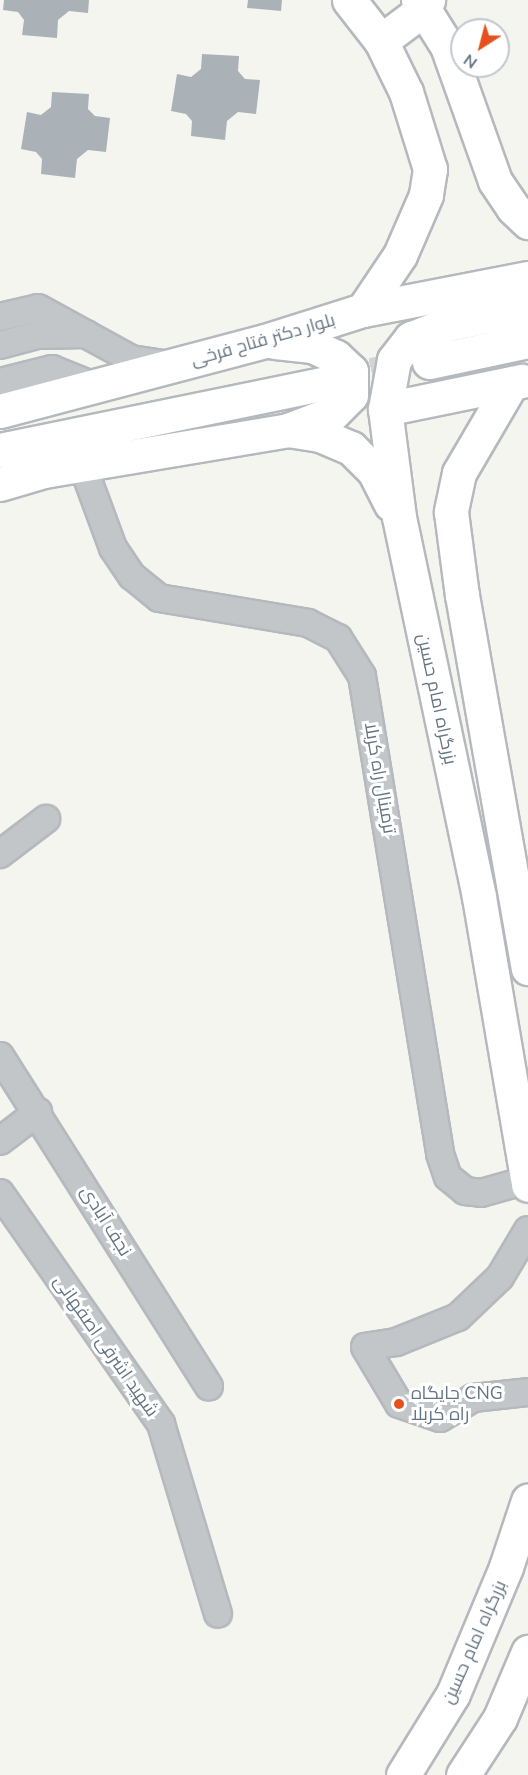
<!DOCTYPE html>
<meta charset="utf-8">
<style>
body{margin:0}
#map{position:relative;width:528px;height:1775px;overflow:hidden;background:#f5f5f0;font-family:"Nunito Sans",Cairo,sans-serif}
div>[style]{position:absolute}
.building>*{inset:0;background:#aab2b7}
.major-tunnel>*{height:33px;margin-top:-16.5px;transform-origin:0;background:repeating-linear-gradient(90deg,#d0d5d4 0 33px,transparent 0 49px)}
.roads{filter:drop-shadow(2px 0 #b5b9bd) drop-shadow(-2px 0 #b5b9bd) drop-shadow(0 2px #b5b9bd) drop-shadow(0 -2px #b5b9bd)}
.minor>*{height:26px;margin:-13px;padding:0 13px;transform-origin:13px;border-radius:13px;background:#c2c6c9}
.major>*{height:33px;margin:-16.5px;padding:0 16.5px;transform-origin:16.5px;border-radius:16.5px;background:#fff}
.highway>*{height:33px;margin:-16.5px;padding:0 16.5px;transform-origin:16.5px;border-radius:16.5px;background:#fff}
.dots>*{width:16px;height:16px;translate:-50% -50%;box-sizing:border-box;border:3px solid #fff;border-radius:50%}
span{translate:-50% -50%;white-space:nowrap;text-align:center;line-height:1.15;-webkit-text-stroke:6px #fff;paint-order:stroke}
.street-label{font-size:18px;color:#637482}
.poi-label{font-size:18px;color:#637482}
.left{translate:0 -50%;text-align:left}
.north{position:absolute;left:450px;top:18px;width:60px;height:60px;box-sizing:border-box;background:#fff;border:2px solid #c1c7cd;border-radius:50%;rotate:216deg;font-size:16px;font-weight:700;line-height:24px;text-align:center;color:#637482}
.north::after{content:'';display:block;margin:auto;width:21px;height:27px;background:#e7501e;clip-path:polygon(50% 0,100% 100%,50% 72%,0 100%)}
</style>
<div id="map">
<div class="building">
<div style="clip-path:polygon(4px 0,89px 0,88px 13px,69px 11px,58px 20px,57px 38px,22px 35px,24px 20px,18px 12px,3px 10px)"></div>
<div style="clip-path:polygon(248px 0,282px 0,281px 11px,247px 8px)"></div>
<div style="clip-path:polygon(202px 54px,239px 56px,238px 71px,245px 79px,260px 80px,256px 114px,238px 112px,227px 121px,225px 140px,191px 136px,192px 121px,186px 114px,171px 111px,177px 74px,191px 77px,201px 69px)"></div>
<div style="clip-path:polygon(52px 92px,89px 94px,88px 109px,95px 116px,110px 118px,106px 152px,88px 150px,77px 159px,75px 178px,41px 174px,42px 159px,36px 152px,21px 149px,27px 112px,41px 115px,51px 107px)"></div>
</div>
<div class="major-tunnel">
<div style="left:324px;top:384px;width:107px;rotate:-11.8deg"></div>
</div>
<div class="roads">
<div class="minor">
<div style="left:0;top:317px;width:39px;rotate:-13deg"></div>
<div style="left:38px;top:308px;width:106px;rotate:28.7deg"></div>
<div style="left:131px;top:359px;width:33px;rotate:9deg"></div>
<div style="left:0;top:345px;width:38px;rotate:-15deg"></div>
<div style="left:37px;top:335px;width:49px;rotate:-1.2deg"></div>
<div style="left:0;top:382px;width:54px;rotate:-14deg"></div>
<div style="left:52px;top:369px;width:45px;rotate:22deg"></div>
<div style="left:82px;top:464px;width:90px;rotate:69.7deg"></div>
<div style="left:113px;top:548px;width:34px;rotate:56deg"></div>
<div style="left:132px;top:576px;width:35px;rotate:39deg"></div>
<div style="left:159px;top:598px;width:151px;rotate:9.5deg"></div>
<div style="left:308px;top:623px;width:34px;rotate:27deg"></div>
<div style="left:338px;top:638px;width:45px;rotate:57.7deg"></div>
<div style="left:362px;top:676px;width:484px;rotate:80.7deg"></div>
<div style="left:440px;top:1154px;width:24px;rotate:71deg"></div>
<div style="left:448px;top:1177px;width:22px;rotate:39deg"></div>
<div style="left:465px;top:1191px;width:16px;rotate:7deg"></div>
<div style="left:481px;top:1193px;width:48px;rotate:-15.8deg"></div>
<div style="left:0;top:854px;width:58px;rotate:-37.3deg"></div>
<div style="left:0;top:1056px;width:391px;rotate:57.7deg"></div>
<div style="left:0;top:1141px;width:48px;rotate:-37.3deg"></div>
<div style="left:0;top:1193px;width:282px;rotate:55.1deg"></div>
<div style="left:161px;top:1424px;width:198px;rotate:73.3deg"></div>
<div style="left:528px;top:1230px;width:55px;rotate:120.8deg"></div>
<div style="left:500px;top:1277px;width:58px;rotate:136.4deg"></div>
<div style="left:458px;top:1317px;width:67px;rotate:158deg"></div>
<div style="left:396px;top:1342px;width:31px;rotate:171deg"></div>
<div style="left:365px;top:1347px;width:66px;rotate:59.2deg"></div>
<div style="left:399px;top:1404px;width:43px;rotate:18.9deg"></div>
<div style="left:440px;top:1418px;width:39px;rotate:-31deg"></div>
<div style="left:473px;top:1398px;width:55px;rotate:-6.2deg"></div>
</div>
<div class="major">
<div style="left:349px;top:0;width:52px;rotate:52deg"></div>
<div style="left:381px;top:41px;width:57px;rotate:63.9deg"></div>
<div style="left:406px;top:92px;width:81px;rotate:72.7deg"></div>
<div style="left:430px;top:169px;width:26px;rotate:99deg"></div>
<div style="left:426px;top:195px;width:65px;rotate:113.4deg"></div>
<div style="left:400px;top:255px;width:66px;rotate:123.9deg"></div>
<div style="left:418px;top:0;width:54px;rotate:57.8deg"></div>
<div style="left:447px;top:46px;width:143px;rotate:70.4deg"></div>
<div style="left:495px;top:181px;width:32px;rotate:56deg"></div>
<div style="left:513px;top:208px;width:21px;rotate:43deg"></div>
<div style="left:381px;top:41px;width:55px;rotate:-36.9deg"></div>
<div style="left:425px;top:8px;width:9px;rotate:-69deg"></div>
<div style="left:0;top:411px;width:274px;rotate:-14.8deg"></div>
<div style="left:265px;top:341px;width:103px;rotate:-17.6deg"></div>
<div style="left:363px;top:310px;width:168px;rotate:-11deg"></div>
<div style="left:0;top:450px;width:329px;rotate:-11.6deg"></div>
<div style="left:0;top:484px;width:46px;rotate:-16.5deg"></div>
<div style="left:44px;top:471px;width:247px;rotate:-9.5deg"></div>
<div style="left:288px;top:430px;width:48px;rotate:-20.7deg"></div>
<div style="left:333px;top:413px;width:25px;rotate:-45deg"></div>
<div style="left:351px;top:395px;width:24px;rotate:-90deg"></div>
<div style="left:351px;top:371px;width:21px;rotate:-137deg"></div>
<div style="left:336px;top:357px;width:26px;rotate:-155deg"></div>
<div style="left:312px;top:346px;width:37px;rotate:-174deg"></div>
</div>
<div class="highway">
<div style="left:528px;top:308px;width:82px;rotate:168.7deg"></div>
<div style="left:448px;top:324px;width:40px;rotate:159deg"></div>
<div style="left:411px;top:338px;width:28px;rotate:128deg"></div>
<div style="left:394px;top:360px;width:50px;rotate:100.4deg"></div>
<div style="left:385px;top:409px;width:109px;rotate:82.6deg"></div>
<div style="left:399px;top:517px;width:388px;rotate:78.1deg"></div>
<div style="left:479px;top:897px;width:292px;rotate:80.3deg"></div>
<div style="left:429px;top:362px;width:101px;rotate:-12deg"></div>
<div style="left:511px;top:384px;width:103px;rotate:120.3deg"></div>
<div style="left:459px;top:473px;width:40px;rotate:102deg"></div>
<div style="left:451px;top:512px;width:84px;rotate:82.5deg"></div>
<div style="left:462px;top:595px;width:379px;rotate:80deg"></div>
<div style="left:385px;top:409px;width:140px;rotate:-11.6deg"></div>
<div style="left:288px;top:430px;width:32px;rotate:9deg"></div>
<div style="left:320px;top:435px;width:34px;rotate:23deg"></div>
<div style="left:351px;top:448px;width:33px;rotate:45deg"></div>
<div style="left:374px;top:471px;width:37px;rotate:63deg"></div>
<div style="left:403px;top:1775px;width:95px;rotate:-58.3deg"></div>
<div style="left:453px;top:1694px;width:138px;rotate:-67.3deg"></div>
<div style="left:506px;top:1567px;width:70px;rotate:-71.6deg"></div>
<div style="left:463px;top:1775px;width:68px;rotate:-57deg"></div>
<div style="left:500px;top:1718px;width:72px;rotate:-67deg"></div>
</div>
</div>
<div class="dots">
<div style="left:399px;top:1404px;background:#e7501e"></div>
</div>
<div class="street-label">
<span style="left:263px;top:340px;rotate:-16deg">بلوار دکتر فتاح فرخی</span>
<span style="left:437px;top:699px;rotate:78deg">بزرگراه امام حسین</span>
<span style="left:380px;top:778px;rotate:80deg">ترمینال راه کربلا</span>
<span style="left:106px;top:1221px;rotate:58deg">نجف آبادی</span>
<span style="left:106px;top:1346px;rotate:55deg">شهید اشرفی اصفهانی</span>
<span style="left:474px;top:1642px;rotate:-66deg">بزرگراه امام حسین</span>
</div>
<div class="poi-label">
<span class="left" style="left:411px;top:1404px">جایگاه CNG<br>راه کربلا</span>
</div>
<div class="north">N</div>
</div>
